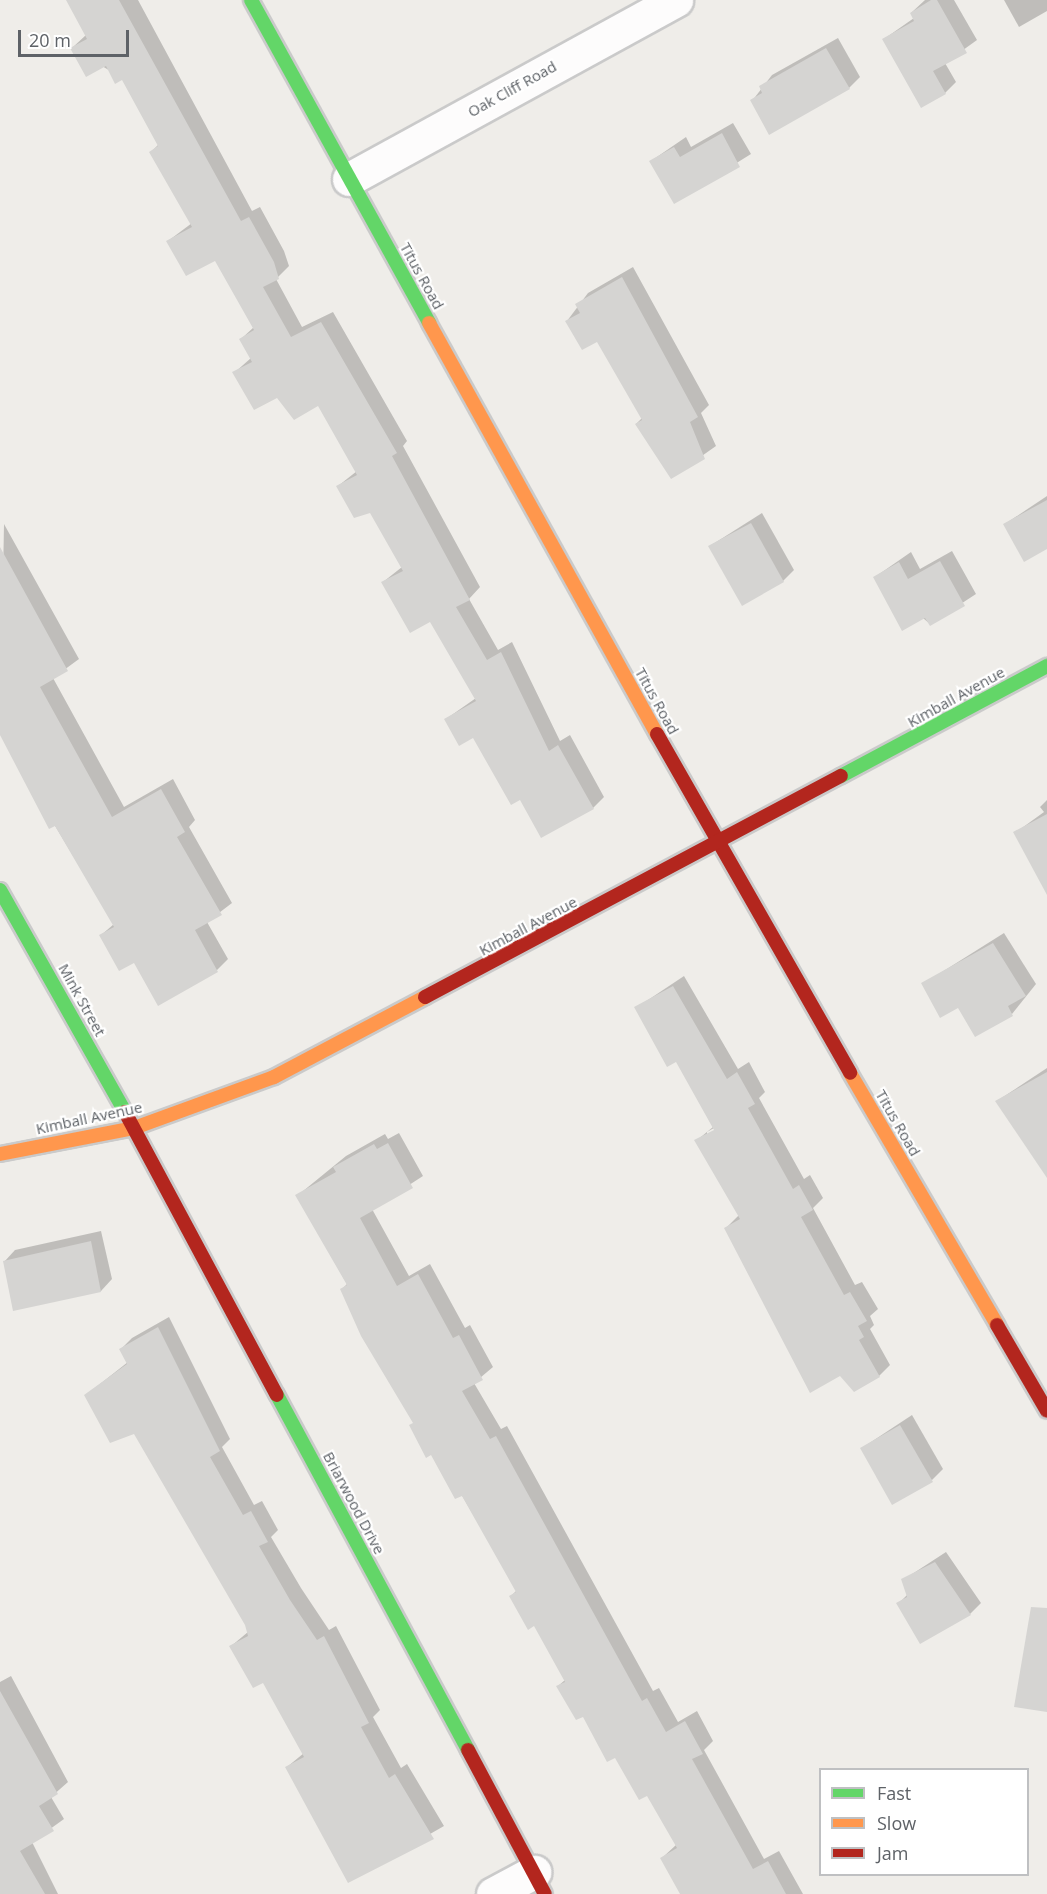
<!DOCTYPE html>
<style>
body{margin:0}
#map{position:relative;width:1047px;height:1894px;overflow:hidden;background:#efede9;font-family:"Open Sans",sans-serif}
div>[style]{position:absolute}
.shadow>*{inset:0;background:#0003}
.building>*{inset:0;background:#d5d4d2}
.roads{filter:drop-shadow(2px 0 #cacaca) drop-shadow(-2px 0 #cacaca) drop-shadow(0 2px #cacaca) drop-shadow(0 -2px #cacaca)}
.street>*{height:33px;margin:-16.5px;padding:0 16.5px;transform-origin:16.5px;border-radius:16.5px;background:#fdfcfc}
.fast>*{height:14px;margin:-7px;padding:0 7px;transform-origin:7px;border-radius:7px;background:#63d668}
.slow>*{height:14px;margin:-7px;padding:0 7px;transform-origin:7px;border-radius:7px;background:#ff974d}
.jam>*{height:14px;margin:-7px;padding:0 7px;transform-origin:7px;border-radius:7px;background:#b3261e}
span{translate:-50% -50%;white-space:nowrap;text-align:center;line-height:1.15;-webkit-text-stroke:4.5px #fff;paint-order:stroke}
.street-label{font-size:15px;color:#5e6267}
.legend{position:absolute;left:819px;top:1768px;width:210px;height:108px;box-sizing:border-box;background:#fff;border:2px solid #bfc0c2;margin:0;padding:8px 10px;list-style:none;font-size:18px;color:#5e6267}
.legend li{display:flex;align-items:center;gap:12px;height:30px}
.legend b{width:30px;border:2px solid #bfc0c2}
.scale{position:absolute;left:18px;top:30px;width:111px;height:27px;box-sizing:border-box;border:3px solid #5e6267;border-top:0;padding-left:8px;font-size:18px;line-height:21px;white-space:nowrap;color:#5e6267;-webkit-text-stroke:4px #fff;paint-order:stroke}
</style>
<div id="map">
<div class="shadow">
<div style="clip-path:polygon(68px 0,138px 0,252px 211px,260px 207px,284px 251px,289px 266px,276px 279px,302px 327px,333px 312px,407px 441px,403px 446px,480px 587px,469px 599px,498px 650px,512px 642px,560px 741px,570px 735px,604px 797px,593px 808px,520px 798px,474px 736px,446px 719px,476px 698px,431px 620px,383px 582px,402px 567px,370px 511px,338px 486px,357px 471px,319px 404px,277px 396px,234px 373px,251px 358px,241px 339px,254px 327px,216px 259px,168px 241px,192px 223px,151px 152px,159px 144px,122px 78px,72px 48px,86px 35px)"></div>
<div style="clip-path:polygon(925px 0,954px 0,977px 40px,945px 63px,956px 82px,945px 93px,884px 39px,914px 18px,911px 13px)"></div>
<div style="clip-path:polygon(1004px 0,1047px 0,1047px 11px,1019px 27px)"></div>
<div style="clip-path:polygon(838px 38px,860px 77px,849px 88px,752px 101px,772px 75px)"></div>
<div style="clip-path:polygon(733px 123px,751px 154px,674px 202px,651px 161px,686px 137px,691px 147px)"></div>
<div style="clip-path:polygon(633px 267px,709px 405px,701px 413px,716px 446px,672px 477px,636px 424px,642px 418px,597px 340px,567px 321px,588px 293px)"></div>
<div style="clip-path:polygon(1047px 496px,1047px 548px,1005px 524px)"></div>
<div style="clip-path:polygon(762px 513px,794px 570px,783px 581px,710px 546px)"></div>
<div style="clip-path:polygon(4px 524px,79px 659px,53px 678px,124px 807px,173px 779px,195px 820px,189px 827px,232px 903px,207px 922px,228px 959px,217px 970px,134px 961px,100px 936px,114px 924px,0 734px)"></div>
<div style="clip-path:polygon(952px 551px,976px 594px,930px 624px,875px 577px,911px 552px,920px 569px)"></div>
<div style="clip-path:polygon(1047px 800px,1047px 891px,1015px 833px,1044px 812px,1040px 807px)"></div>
<div style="clip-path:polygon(1004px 933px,1036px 984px,1012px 1014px,923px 984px)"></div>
<div style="clip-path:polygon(evenodd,684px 976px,738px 1069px,749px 1062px,765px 1092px,759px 1098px,804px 1179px,810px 1175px,823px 1198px,813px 1208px,855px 1285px,862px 1282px,878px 1309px,870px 1316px,874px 1325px,870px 1329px,890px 1365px,879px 1376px,841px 1374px,810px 1391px,726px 1228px,739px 1215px,696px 1141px,713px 1127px,676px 1060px,636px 1008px,684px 976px,719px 1125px,721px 1128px,707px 1135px,707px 1132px,719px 1125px)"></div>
<div style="clip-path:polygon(1047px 1068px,1047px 1175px,997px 1101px)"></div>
<div style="clip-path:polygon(399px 1133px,423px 1176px,372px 1209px,409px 1276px,430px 1264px,465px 1328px,470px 1325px,493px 1367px,474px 1383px,501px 1429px,507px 1426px,653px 1691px,659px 1688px,678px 1722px,697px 1711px,713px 1741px,704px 1750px,764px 1859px,779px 1851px,803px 1894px,695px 1894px,662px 1858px,676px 1845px,648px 1794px,558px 1686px,565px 1680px,534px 1624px,511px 1596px,517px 1590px,342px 1289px,347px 1284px,297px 1196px,346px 1156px,385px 1134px,388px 1139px)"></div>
<div style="clip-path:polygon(101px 1231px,112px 1279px,101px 1291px,14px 1309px,4px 1262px,15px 1250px)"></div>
<div style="clip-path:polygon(169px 1317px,230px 1439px,222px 1447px,254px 1505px,262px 1501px,278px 1530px,271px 1537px,301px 1588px,329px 1630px,336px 1626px,380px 1710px,373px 1717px,401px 1768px,407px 1764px,444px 1826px,348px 1881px,287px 1767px,304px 1753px,264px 1680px,230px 1647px,248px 1632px,247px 1625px,135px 1432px,86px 1395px,128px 1362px,121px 1349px,132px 1338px)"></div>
<div style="clip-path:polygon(912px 1415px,943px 1469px,932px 1480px,862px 1448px)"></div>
<div style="clip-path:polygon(946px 1552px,981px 1603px,970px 1614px,898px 1604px,908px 1594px,903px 1580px)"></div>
<div style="clip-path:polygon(11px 1676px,68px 1782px,51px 1797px,64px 1819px,32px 1842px,58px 1894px,0 1894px,0 1682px)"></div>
</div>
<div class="building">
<div style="clip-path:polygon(66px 0,119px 0,241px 221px,249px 217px,274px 262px,279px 279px,263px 287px,291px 337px,321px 322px,397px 453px,392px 456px,470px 600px,456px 607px,487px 660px,501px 652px,549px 751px,558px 745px,594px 809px,541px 838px,520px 800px,511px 805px,473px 738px,459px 746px,444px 719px,476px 701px,430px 622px,410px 633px,381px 582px,403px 571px,370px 513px,354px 518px,336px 486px,357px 475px,318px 406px,294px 420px,277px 398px,254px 410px,232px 372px,252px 362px,239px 339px,254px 330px,215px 261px,186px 276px,166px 241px,192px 227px,149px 152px,158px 146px,122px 80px,115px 84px,106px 66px,86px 77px,70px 48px,87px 39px)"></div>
<div style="clip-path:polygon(931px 0,937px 0,967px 53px,933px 71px,946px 94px,921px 108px,882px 39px,914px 21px,910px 13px)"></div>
<div style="clip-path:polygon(826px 48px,850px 89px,769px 135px,750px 100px,762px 93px,759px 86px)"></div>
<div style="clip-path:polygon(722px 133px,740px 167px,674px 204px,649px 161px,674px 147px,680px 157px)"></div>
<div style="clip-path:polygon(622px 277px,698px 417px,690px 422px,705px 459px,671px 479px,635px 424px,642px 420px,597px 342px,582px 350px,565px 321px,580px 313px,575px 304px)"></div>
<div style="clip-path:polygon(1047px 500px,1047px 549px,1024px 562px,1003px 524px)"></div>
<div style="clip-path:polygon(751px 523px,784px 582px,742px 606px,708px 546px)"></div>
<div style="clip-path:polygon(0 547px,68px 671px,40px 687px,112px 817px,161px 789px,185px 832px,177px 837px,222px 915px,195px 930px,218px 972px,158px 1006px,134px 963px,119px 971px,99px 935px,114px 927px,55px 826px,49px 829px,0 735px)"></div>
<div style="clip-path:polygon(940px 561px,965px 606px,930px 626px,925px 618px,902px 631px,873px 577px,899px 562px,908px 579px)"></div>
<div style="clip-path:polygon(1047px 814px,1047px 895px,1013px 832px)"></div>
<div style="clip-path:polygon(993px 943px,1026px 996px,1008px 1006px,1013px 1016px,975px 1037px,958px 1008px,940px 1018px,921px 983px)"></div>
<div style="clip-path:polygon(673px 986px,727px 1079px,737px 1072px,755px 1104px,748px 1108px,793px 1189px,799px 1185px,813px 1210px,801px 1217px,844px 1295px,850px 1292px,867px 1321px,858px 1326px,864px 1337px,859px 1340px,880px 1377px,854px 1392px,840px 1376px,810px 1393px,724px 1228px,740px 1219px,694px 1140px,714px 1130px,676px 1062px,667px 1067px,634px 1007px)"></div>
<div style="clip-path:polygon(1047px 1072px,1047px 1178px,995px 1101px)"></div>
<div style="clip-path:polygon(388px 1143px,413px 1188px,360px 1218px,397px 1286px,418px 1274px,453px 1338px,459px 1335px,483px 1380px,462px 1391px,490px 1439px,496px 1436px,642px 1701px,647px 1698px,666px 1732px,685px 1721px,703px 1754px,692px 1759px,753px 1869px,768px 1861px,786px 1894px,680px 1894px,660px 1858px,677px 1848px,647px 1796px,639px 1800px,615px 1758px,607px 1762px,583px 1717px,576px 1720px,556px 1686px,565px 1682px,534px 1626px,528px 1630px,509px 1596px,516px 1592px,462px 1496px,455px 1499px,431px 1455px,426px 1458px,409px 1425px,413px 1423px,361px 1336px,340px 1289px,347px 1285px,295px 1195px,336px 1172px,333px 1167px,374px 1144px,377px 1149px)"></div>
<div style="clip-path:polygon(91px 1241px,101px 1292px,13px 1311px,3px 1261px)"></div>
<div style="clip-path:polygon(158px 1327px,220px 1451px,210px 1457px,243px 1515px,251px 1511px,268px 1542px,259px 1546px,290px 1600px,317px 1640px,324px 1636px,369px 1723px,361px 1727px,389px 1778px,395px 1774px,434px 1839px,348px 1883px,285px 1767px,304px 1757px,263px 1683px,253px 1688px,229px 1646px,248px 1636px,245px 1625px,134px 1434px,110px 1443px,84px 1395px,127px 1364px,119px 1349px)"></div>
<div style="clip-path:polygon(900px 1425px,933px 1482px,892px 1505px,860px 1448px)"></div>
<div style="clip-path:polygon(935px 1562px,971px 1615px,920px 1644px,896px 1603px,907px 1597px,901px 1579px)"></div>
<div style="clip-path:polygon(1031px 1607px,1047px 1608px,1047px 1712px,1014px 1707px)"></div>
<div style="clip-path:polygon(0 1691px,58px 1794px,39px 1806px,54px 1831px,20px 1851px,45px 1894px,0 1894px)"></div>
</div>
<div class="roads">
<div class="street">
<div style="left:349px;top:179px;width:373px;rotate:-28.7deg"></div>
<div style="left:493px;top:1894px;width:47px;rotate:-28.2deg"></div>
</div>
<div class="fast">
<div style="left:251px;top:0;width:369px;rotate:61.1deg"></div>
<div style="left:841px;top:776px;width:234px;rotate:-28.1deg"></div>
<div style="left:0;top:890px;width:255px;rotate:60.6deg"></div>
<div style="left:277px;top:1395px;width:403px;rotate:61.7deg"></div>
</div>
<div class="slow">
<div style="left:429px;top:323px;width:470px;rotate:61deg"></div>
<div style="left:850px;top:1073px;width:292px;rotate:59.7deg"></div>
<div style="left:0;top:1154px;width:136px;rotate:-11deg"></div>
<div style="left:134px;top:1128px;width:149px;rotate:-20deg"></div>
<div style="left:274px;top:1077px;width:171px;rotate:-27.9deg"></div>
</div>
<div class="jam">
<div style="left:657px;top:734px;width:390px;rotate:60.3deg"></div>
<div style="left:425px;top:997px;width:471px;rotate:-28deg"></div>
<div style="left:125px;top:1112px;width:321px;rotate:61.8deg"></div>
<div style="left:997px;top:1325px;width:99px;rotate:59.8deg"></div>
<div style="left:468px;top:1750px;width:163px;rotate:61.9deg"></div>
</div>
</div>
<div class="street-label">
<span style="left:512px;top:89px;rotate:-29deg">Oak Cliff Road</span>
<span style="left:422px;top:276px;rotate:61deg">Titus Road</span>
<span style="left:956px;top:697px;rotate:-29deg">Kimball Avenue</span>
<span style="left:657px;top:701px;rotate:61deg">Titus Road</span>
<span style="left:528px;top:926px;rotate:-28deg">Kimball Avenue</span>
<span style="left:82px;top:1000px;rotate:61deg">Mink Street</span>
<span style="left:89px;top:1118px;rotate:-12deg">Kimball Avenue</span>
<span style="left:898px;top:1123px;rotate:60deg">Titus Road</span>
<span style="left:354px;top:1503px;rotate:62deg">Briarwood Drive</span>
</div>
<ul class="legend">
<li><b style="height:8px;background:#63d668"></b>Fast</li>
<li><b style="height:8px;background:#ff974d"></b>Slow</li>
<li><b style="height:8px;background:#b3261e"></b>Jam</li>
</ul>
<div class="scale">20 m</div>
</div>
